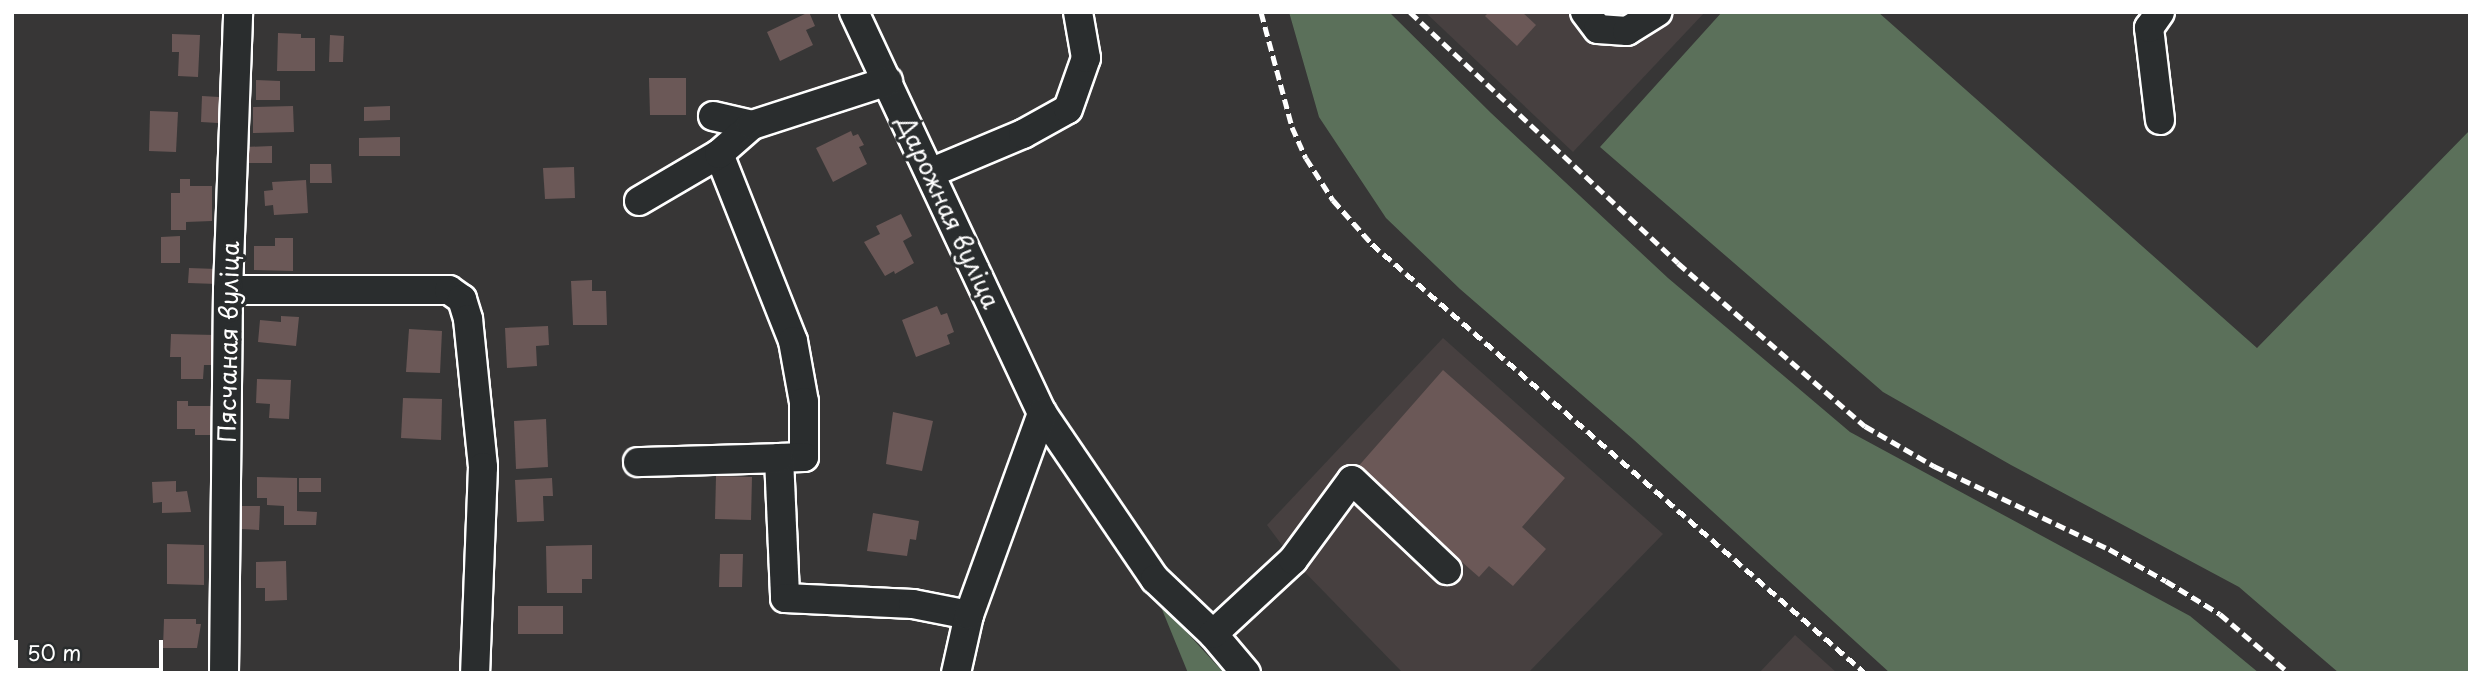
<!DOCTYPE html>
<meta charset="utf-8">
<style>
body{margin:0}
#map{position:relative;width:2482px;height:685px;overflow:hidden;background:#373636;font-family:"Playpen Sans",sans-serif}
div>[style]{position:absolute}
.built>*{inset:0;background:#474040}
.green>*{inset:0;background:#5b705a}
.building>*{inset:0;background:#6b5857}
.roads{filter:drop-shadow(2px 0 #fff) drop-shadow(-2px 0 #fff) drop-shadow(0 2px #fff) drop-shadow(0 -2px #fff)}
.minor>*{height:28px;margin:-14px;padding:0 14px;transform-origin:14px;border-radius:14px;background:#2a2d2e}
.rail>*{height:5px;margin-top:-2.5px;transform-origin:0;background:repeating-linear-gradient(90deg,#fff 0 10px,transparent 0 15px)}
span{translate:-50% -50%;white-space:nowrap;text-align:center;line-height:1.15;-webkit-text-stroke:7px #2a2d2e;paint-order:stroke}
.street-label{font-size:24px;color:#fff}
.frame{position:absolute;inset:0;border:14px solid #fff;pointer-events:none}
.scale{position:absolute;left:14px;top:640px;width:149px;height:32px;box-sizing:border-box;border:4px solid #fff;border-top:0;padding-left:9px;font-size:21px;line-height:24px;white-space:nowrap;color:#fff;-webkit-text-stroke:5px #2a2d2e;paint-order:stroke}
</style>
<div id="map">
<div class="built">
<div style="clip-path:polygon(1425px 12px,1705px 12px,1573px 152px)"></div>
<div style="clip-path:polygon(1443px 338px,1663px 534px,1528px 673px,1403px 673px,1293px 560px,1267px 525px)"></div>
<div style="clip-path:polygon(1795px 635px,1837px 673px,1759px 673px)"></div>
</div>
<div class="green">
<div style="clip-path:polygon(1289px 12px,1389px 12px,1491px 113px,1668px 278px,1850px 432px,2190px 616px,2259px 673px,1890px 673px,1634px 440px,1460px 289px,1386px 218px,1319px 117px)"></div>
<div style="clip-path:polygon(1722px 12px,1878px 12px,2257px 348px,2470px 130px,2470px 673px,2339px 673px,2239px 587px,2011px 465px,1883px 392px,1600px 147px)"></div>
<div style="clip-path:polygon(1159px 602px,1224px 673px,1188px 673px)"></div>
</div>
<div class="building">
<div style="clip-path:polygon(809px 12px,815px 26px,806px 30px,813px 45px,780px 61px,767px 32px)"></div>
<div style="clip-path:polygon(1489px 12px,1522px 12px,1536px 25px,1517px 46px,1485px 16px)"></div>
<div style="clip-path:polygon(278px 33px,301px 34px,301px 38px,315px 38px,315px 71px,277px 71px)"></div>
<div style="clip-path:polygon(172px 34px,200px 35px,198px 77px,178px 76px,179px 52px,172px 52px)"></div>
<div style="clip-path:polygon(330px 35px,344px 36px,343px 62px,329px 62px)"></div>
<div style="clip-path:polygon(649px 78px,686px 78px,686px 115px,650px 115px)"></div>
<div style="clip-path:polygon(256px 80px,280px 81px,280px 100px,256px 100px)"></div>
<div style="clip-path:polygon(202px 96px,219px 97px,218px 123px,201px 122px)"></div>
<div style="clip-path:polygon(293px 106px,294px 132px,253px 133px,253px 107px)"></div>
<div style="clip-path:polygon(390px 106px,390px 120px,364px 121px,364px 107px)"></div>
<div style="clip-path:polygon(150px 111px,178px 112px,176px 152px,149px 151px)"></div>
<div style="clip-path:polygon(851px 131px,853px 136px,858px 134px,864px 145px,859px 147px,867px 164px,833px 182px,816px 148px)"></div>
<div style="clip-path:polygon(400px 137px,400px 156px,359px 156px,359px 138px)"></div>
<div style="clip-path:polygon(272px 146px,272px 163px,246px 163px,245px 147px)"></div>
<div style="clip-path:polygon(310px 164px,331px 164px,332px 183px,310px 183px)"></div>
<div style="clip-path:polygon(574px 167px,575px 198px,545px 199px,543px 168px)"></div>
<div style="clip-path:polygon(180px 179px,190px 179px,190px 186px,212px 186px,212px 221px,186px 222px,186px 230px,171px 230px,171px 193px,180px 193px)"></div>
<div style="clip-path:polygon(306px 180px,308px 213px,274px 215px,273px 205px,265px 206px,264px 191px,273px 190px,272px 182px)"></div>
<div style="clip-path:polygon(901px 214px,912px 236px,903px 241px,914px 263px,895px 274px,894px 271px,885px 276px,864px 242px,880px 234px,876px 226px)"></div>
<div style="clip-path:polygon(180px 236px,180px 263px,161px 263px,161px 237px)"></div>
<div style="clip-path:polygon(275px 238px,293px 238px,293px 271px,254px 270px,254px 246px,275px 246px)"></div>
<div style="clip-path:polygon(189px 268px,217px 269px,217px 284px,188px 283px)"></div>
<div style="clip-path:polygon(592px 280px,592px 291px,606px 291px,607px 325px,573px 325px,571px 281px)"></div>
<div style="clip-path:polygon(937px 306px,941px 315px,947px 313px,954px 332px,947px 335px,950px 344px,916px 357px,902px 320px)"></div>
<div style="clip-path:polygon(281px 316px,299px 317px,296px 346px,258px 342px,260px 320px,281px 322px)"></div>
<div style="clip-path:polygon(548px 326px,549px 345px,536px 346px,537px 366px,507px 368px,505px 328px)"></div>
<div style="clip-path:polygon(409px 329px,442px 331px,440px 373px,406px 372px)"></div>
<div style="clip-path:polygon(171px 334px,215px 335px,214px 365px,204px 365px,203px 379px,181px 379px,181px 357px,170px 357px)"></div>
<div style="clip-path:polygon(1443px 370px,1565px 478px,1522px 527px,1546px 549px,1513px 586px,1489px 566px,1479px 577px,1356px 469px)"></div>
<div style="clip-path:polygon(257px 379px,291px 380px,289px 419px,269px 418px,270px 404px,256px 403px)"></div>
<div style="clip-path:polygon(403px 398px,442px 399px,441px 440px,401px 438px)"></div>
<div style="clip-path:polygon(177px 401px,188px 401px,188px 406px,211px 406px,211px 435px,195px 435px,195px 429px,177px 429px)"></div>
<div style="clip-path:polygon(893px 412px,933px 421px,922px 471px,886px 464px)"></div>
<div style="clip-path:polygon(546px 419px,548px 467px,516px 469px,514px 421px)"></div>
<div style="clip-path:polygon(716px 476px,752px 477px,751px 520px,715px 519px)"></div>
<div style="clip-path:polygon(257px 477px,297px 478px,297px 511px,317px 512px,316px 525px,284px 525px,284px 506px,267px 505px,267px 498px,257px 498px)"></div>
<div style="clip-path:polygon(299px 478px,321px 478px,321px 492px,299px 492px)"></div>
<div style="clip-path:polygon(552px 478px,553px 496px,543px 496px,544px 521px,517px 522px,515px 480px)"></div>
<div style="clip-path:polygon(176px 481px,176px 492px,187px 491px,191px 512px,162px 513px,162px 502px,153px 503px,152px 482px)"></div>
<div style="clip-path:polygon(242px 506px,260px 506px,259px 530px,241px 529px)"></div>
<div style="clip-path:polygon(873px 513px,919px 521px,916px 540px,910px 539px,907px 556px,867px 551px)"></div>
<div style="clip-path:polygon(167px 544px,204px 545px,204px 585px,167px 584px)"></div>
<div style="clip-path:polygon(592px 545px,592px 579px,582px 579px,582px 593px,547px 593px,546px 546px)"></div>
<div style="clip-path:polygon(720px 554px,743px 554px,742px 587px,719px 587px)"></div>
<div style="clip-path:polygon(286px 561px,287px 600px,265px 601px,265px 588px,256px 588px,256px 562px)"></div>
<div style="clip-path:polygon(518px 606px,563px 606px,563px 634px,518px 634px)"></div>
<div style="clip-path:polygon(164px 619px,196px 619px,196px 624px,201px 624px,197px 648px,163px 648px)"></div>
</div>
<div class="roads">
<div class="minor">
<div style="left:854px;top:12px;width:443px;rotate:64.9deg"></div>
<div style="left:1042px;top:413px;width:201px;rotate:55.8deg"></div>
<div style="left:1155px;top:579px;width:80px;rotate:43.5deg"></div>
<div style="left:1213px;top:634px;width:51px;rotate:49.8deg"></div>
<div style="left:1585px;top:12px;width:21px;rotate:53deg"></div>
<div style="left:1598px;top:29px;width:29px;rotate:4deg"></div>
<div style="left:1627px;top:31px;width:36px;rotate:-32deg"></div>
<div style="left:713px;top:116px;width:40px;rotate:13deg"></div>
<div style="left:2160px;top:120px;width:93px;rotate:-96.8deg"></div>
<div style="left:2149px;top:28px;width:19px;rotate:-55deg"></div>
<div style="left:719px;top:154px;width:201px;rotate:68.4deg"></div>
<div style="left:793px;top:341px;width:62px;rotate:79.8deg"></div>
<div style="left:804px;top:402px;width:55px;rotate:90deg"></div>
<div style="left:804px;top:457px;width:25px;rotate:178deg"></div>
<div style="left:779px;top:458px;width:140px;rotate:87.5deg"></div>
<div style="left:785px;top:598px;width:128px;rotate:2.7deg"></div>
<div style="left:913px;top:604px;width:57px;rotate:11.1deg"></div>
<div style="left:930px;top:173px;width:101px;rotate:-22.8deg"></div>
<div style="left:1023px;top:134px;width:51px;rotate:-29.1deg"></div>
<div style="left:1068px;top:109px;width:54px;rotate:-70.6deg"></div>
<div style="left:1086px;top:58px;width:47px;rotate:-99.9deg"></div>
<div style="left:639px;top:201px;width:93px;rotate:-30.4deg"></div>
<div style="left:719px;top:154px;width:44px;rotate:-41.3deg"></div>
<div style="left:752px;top:125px;width:143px;rotate:-17.9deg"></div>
<div style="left:228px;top:290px;width:221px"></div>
<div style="left:449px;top:290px;width:16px;rotate:35deg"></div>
<div style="left:462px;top:299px;width:21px;rotate:73deg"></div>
<div style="left:468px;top:319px;width:149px;rotate:84.2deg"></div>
<div style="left:483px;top:467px;width:206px;rotate:92.2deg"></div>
<div style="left:638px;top:462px;width:141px;rotate:-1.6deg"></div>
<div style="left:1213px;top:634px;width:109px;rotate:-42.8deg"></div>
<div style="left:1293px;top:560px;width:99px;rotate:-53.6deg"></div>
<div style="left:1352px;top:480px;width:131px;rotate:43.5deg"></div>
<div style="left:224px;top:673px;width:383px;rotate:-89.4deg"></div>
<div style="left:228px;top:290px;width:278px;rotate:-87.9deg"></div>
<div style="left:956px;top:673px;width:59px;rotate:-77.4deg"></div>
<div style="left:969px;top:615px;width:215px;rotate:-70.1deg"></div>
</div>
</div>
<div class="rail">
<div style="left:1261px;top:12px;width:119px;rotate:74.9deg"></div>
<div style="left:1292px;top:127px;width:34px;rotate:66deg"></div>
<div style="left:1306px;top:158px;width:50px;rotate:57.3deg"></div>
<div style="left:1333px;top:200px;width:59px;rotate:48.4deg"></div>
<div style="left:1372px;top:244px;width:654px;rotate:41.03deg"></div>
<div style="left:1410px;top:12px;width:367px;rotate:43.1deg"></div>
<div style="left:1678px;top:263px;width:248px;rotate:41.1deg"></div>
<div style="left:1865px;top:426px;width:80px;rotate:30.1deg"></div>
<div style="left:1934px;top:466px;width:194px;rotate:25.4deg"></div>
<div style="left:2109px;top:549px;width:65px;rotate:29.3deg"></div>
<div style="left:2166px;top:581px;width:63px;rotate:31.4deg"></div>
<div style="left:2220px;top:614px;width:91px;rotate:40.5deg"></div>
</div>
<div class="street-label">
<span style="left:949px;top:212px;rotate:65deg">Дарожная вуліца</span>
<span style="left:228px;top:342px;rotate:-89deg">Пясчаная вуліца</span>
</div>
<div class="frame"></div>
<div class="scale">50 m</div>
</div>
